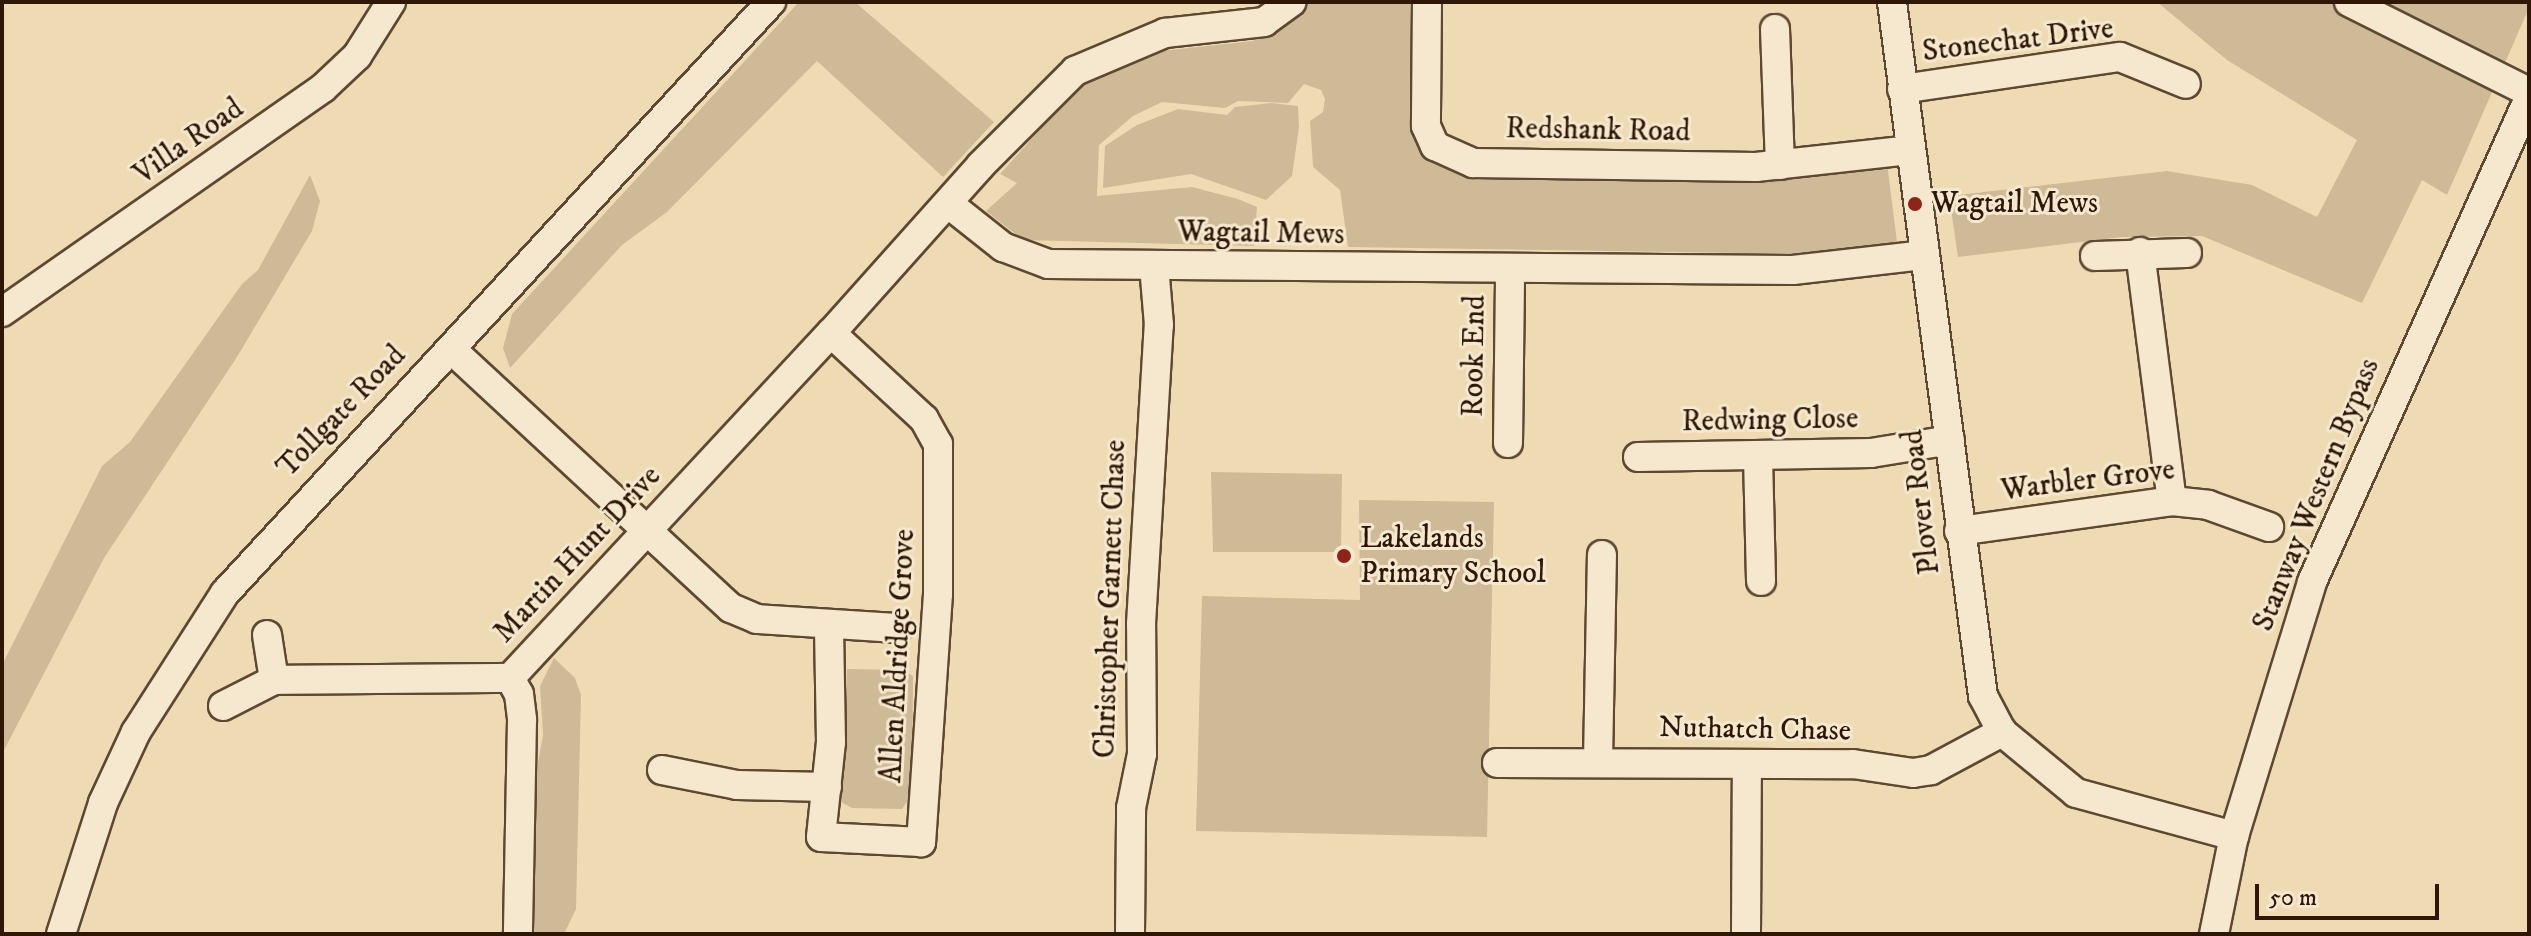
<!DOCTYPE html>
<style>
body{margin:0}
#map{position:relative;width:2531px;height:936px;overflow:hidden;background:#efdbb3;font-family:"IM FELL DW Pica",serif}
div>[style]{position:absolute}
.green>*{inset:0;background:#ceba96}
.roads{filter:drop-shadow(2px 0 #5e4831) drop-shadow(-2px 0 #5e4831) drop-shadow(0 2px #5e4831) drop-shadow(0 -2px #5e4831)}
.minor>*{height:28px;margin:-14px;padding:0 14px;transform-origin:14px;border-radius:14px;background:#f5e8ce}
.dots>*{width:22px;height:22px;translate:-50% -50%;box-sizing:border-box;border:4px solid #f5e8ce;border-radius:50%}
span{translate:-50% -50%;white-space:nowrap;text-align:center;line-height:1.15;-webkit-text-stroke:6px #f5e8ce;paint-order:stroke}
.street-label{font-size:30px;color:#2e1706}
.poi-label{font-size:30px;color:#2e1706}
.left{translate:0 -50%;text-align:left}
.frame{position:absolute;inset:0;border:4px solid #2e1706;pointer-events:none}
.scale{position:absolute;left:2255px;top:884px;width:184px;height:36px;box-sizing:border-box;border:4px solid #2e1706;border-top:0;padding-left:10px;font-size:24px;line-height:28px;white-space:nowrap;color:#2e1706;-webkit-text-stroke:6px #f5e8ce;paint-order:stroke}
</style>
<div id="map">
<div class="green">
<div style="clip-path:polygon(799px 2px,855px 2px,994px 122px,943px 177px,817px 61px,667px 212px,622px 245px,510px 368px,503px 348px,512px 314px)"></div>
<div style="clip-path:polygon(1304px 2px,1420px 2px,1437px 161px,1446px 167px,1887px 163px,1897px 242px,1805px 254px,1348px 247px,1340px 190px,1313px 167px,1310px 121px,1323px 112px,1325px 99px,1321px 90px,1304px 84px,1288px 103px,1238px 101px,1225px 108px,1162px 102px,1133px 116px,1099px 145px,1097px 196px,1192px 187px,1238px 199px,1257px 207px,1254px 246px,1023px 240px,986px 211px,1017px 183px,1000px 174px,1073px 93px,1101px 74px,1161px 51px,1253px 41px,1281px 28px)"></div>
<div style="clip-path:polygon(2157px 2px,2529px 2px,2529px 8px,2447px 195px,2422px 180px,2362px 303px,2202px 236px,2122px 237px,1958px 257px,1949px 196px,2167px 171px,2252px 185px,2317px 217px,2357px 140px,2227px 60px)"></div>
<div style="clip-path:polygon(1271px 103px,1298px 106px,1299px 127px,1292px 176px,1266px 200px,1191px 174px,1103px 188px,1105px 146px,1137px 125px,1178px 109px,1227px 115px,1235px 107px)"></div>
<div style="clip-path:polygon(310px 175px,320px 201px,312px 231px,237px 357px,104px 558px,2px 754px,2px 665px,102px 466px,130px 442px,242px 284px,258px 270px)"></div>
<div style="clip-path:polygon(1211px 472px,1342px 474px,1341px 552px,1213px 552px)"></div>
<div style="clip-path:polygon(1359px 500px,1494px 502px,1487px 837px,1196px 831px,1202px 596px,1360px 600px)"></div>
<div style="clip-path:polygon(554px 658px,575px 678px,581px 695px,576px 909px,564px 934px,529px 934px,526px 774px,536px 774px,543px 735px,540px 686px)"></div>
<div style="clip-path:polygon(847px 669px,904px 670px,913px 676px,912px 794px,902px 809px,852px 808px,841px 802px)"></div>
</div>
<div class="roads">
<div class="minor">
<div style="left:1427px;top:2px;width:124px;rotate:90.5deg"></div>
<div style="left:1426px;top:126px;width:22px;rotate:66deg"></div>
<div style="left:1435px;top:146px;width:42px;rotate:24.1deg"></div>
<div style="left:1473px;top:163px;width:283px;rotate:0.8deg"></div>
<div style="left:1756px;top:167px;width:154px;rotate:-6.3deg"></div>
<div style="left:1892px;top:2px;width:700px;rotate:82.53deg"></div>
<div style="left:1983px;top:696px;width:41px;rotate:62.2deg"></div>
<div style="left:2002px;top:732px;width:96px;rotate:39.5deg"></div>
<div style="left:2076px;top:793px;width:164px;rotate:15.2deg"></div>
<div style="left:2349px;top:2px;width:201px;rotate:26.6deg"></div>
<div style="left:1775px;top:29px;width:136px;rotate:87.9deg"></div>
<div style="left:1902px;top:89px;width:220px;rotate:-8.4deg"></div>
<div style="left:2120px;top:57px;width:71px;rotate:22.2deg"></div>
<div style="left:950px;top:205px;width:68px;rotate:38.4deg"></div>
<div style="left:1003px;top:247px;width:48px;rotate:20.7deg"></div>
<div style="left:1048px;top:264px;width:745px;rotate:0.46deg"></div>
<div style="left:1793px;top:270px;width:133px;rotate:-6.5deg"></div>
<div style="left:2140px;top:252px;width:251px;rotate:82.7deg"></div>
<div style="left:2095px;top:256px;width:92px;rotate:-1.9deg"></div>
<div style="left:2px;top:312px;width:391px;rotate:-34.9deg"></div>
<div style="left:323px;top:88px;width:47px;rotate:-43.3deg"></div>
<div style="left:357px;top:56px;width:64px;rotate:-57.8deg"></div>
<div style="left:831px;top:333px;width:225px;rotate:-48.2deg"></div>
<div style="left:981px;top:165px;width:133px;rotate:-45deg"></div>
<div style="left:1075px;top:71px;width:98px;rotate:-22.9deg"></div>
<div style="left:1165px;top:33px;width:100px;rotate:-6.3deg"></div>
<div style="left:1264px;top:22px;width:34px;rotate:-36deg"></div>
<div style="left:451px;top:349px;width:381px;rotate:42.8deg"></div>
<div style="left:731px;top:608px;width:28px;rotate:23deg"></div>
<div style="left:757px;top:619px;width:141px;rotate:3.7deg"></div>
<div style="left:1508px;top:443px;width:173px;rotate:-89.3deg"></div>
<div style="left:1638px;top:457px;width:233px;rotate:-1deg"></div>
<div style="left:1871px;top:453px;width:80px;rotate:-9.3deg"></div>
<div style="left:1758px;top:457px;width:124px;rotate:88.6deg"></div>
<div style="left:1959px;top:531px;width:215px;rotate:-8deg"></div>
<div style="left:2172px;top:501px;width:36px;rotate:6deg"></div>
<div style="left:2208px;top:505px;width:65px;rotate:19.8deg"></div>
<div style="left:267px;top:635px;width:46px;rotate:81.2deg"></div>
<div style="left:510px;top:678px;width:18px;rotate:61deg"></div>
<div style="left:519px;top:694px;width:26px;rotate:83deg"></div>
<div style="left:522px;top:720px;width:214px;rotate:91.1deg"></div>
<div style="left:223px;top:706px;width:57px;rotate:-27deg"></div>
<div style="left:274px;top:680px;width:236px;rotate:-0.5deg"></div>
<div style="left:510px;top:678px;width:471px;rotate:-47.1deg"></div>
<div style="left:831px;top:333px;width:127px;rotate:42.8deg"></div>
<div style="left:924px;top:419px;width:29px;rotate:61deg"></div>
<div style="left:938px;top:444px;width:150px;rotate:90deg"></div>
<div style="left:938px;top:594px;width:249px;rotate:93.9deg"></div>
<div style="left:921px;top:842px;width:100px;rotate:-177.1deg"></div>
<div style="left:821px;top:837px;width:96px;rotate:-84deg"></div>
<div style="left:831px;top:742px;width:117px;rotate:-91deg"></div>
<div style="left:1598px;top:761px;width:206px;rotate:-88.9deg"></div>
<div style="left:1497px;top:763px;width:356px;rotate:0.2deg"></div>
<div style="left:1853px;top:764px;width:61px;rotate:8.5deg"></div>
<div style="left:1913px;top:773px;width:18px;rotate:-9deg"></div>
<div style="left:1931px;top:770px;width:81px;rotate:-28.2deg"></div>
<div style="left:662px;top:770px;width:76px;rotate:11.3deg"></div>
<div style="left:737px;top:785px;width:90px;rotate:1.3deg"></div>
<div style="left:61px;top:934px;width:138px;rotate:-72.2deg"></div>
<div style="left:103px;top:803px;width:78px;rotate:-65.1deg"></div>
<div style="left:136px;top:732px;width:165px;rotate:-57.4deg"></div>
<div style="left:225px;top:593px;width:805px;rotate:-47.27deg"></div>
<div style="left:1130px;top:934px;width:126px;rotate:-89.5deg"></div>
<div style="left:1131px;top:808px;width:55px;rotate:-78.5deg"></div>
<div style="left:1142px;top:754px;width:130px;rotate:-90.4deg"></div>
<div style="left:1141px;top:624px;width:300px;rotate:-86.6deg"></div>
<div style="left:1159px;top:325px;width:59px;rotate:-94.8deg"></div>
<div style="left:1746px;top:934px;width:168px;rotate:-89.7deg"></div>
<div style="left:2214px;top:934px;width:100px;rotate:-78.5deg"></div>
<div style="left:2234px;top:836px;width:266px;rotate:-72.9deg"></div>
<div style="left:2312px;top:582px;width:530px;rotate:-65.85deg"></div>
</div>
</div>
<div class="dots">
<div style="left:1915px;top:204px;background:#8f2418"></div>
<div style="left:1344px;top:556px;background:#8f2418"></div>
</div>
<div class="street-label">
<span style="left:2018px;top:41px;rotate:-7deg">Stonechat Drive</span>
<span style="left:1598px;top:131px;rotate:1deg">Redshank Road</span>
<span style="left:189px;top:142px;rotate:-35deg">Villa Road</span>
<span style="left:1261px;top:234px;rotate:1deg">Wagtail Mews</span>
<span style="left:1475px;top:356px;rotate:-89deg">Rook End</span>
<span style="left:342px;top:412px;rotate:-46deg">Tollgate Road</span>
<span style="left:1770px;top:421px;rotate:-1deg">Redwing Close</span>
<span style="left:2088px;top:481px;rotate:-7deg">Warbler Grove</span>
<span style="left:2317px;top:495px;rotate:-68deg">Stanway Western Bypass</span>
<span style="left:1922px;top:502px;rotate:-97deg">Plover Road</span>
<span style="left:578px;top:555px;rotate:-47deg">Martin Hunt Drive</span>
<span style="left:1111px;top:599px;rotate:-88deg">Christopher Garnett Chase</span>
<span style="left:899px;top:656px;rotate:-87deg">Allen Aldridge Grove</span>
<span style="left:1755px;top:730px;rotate:1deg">Nuthatch Chase</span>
</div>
<div class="poi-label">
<span class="left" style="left:1931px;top:204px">Wagtail Mews</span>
<span class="left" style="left:1360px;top:556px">Lakelands<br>Primary School</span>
</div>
<div class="frame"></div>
<div class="scale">50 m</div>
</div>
